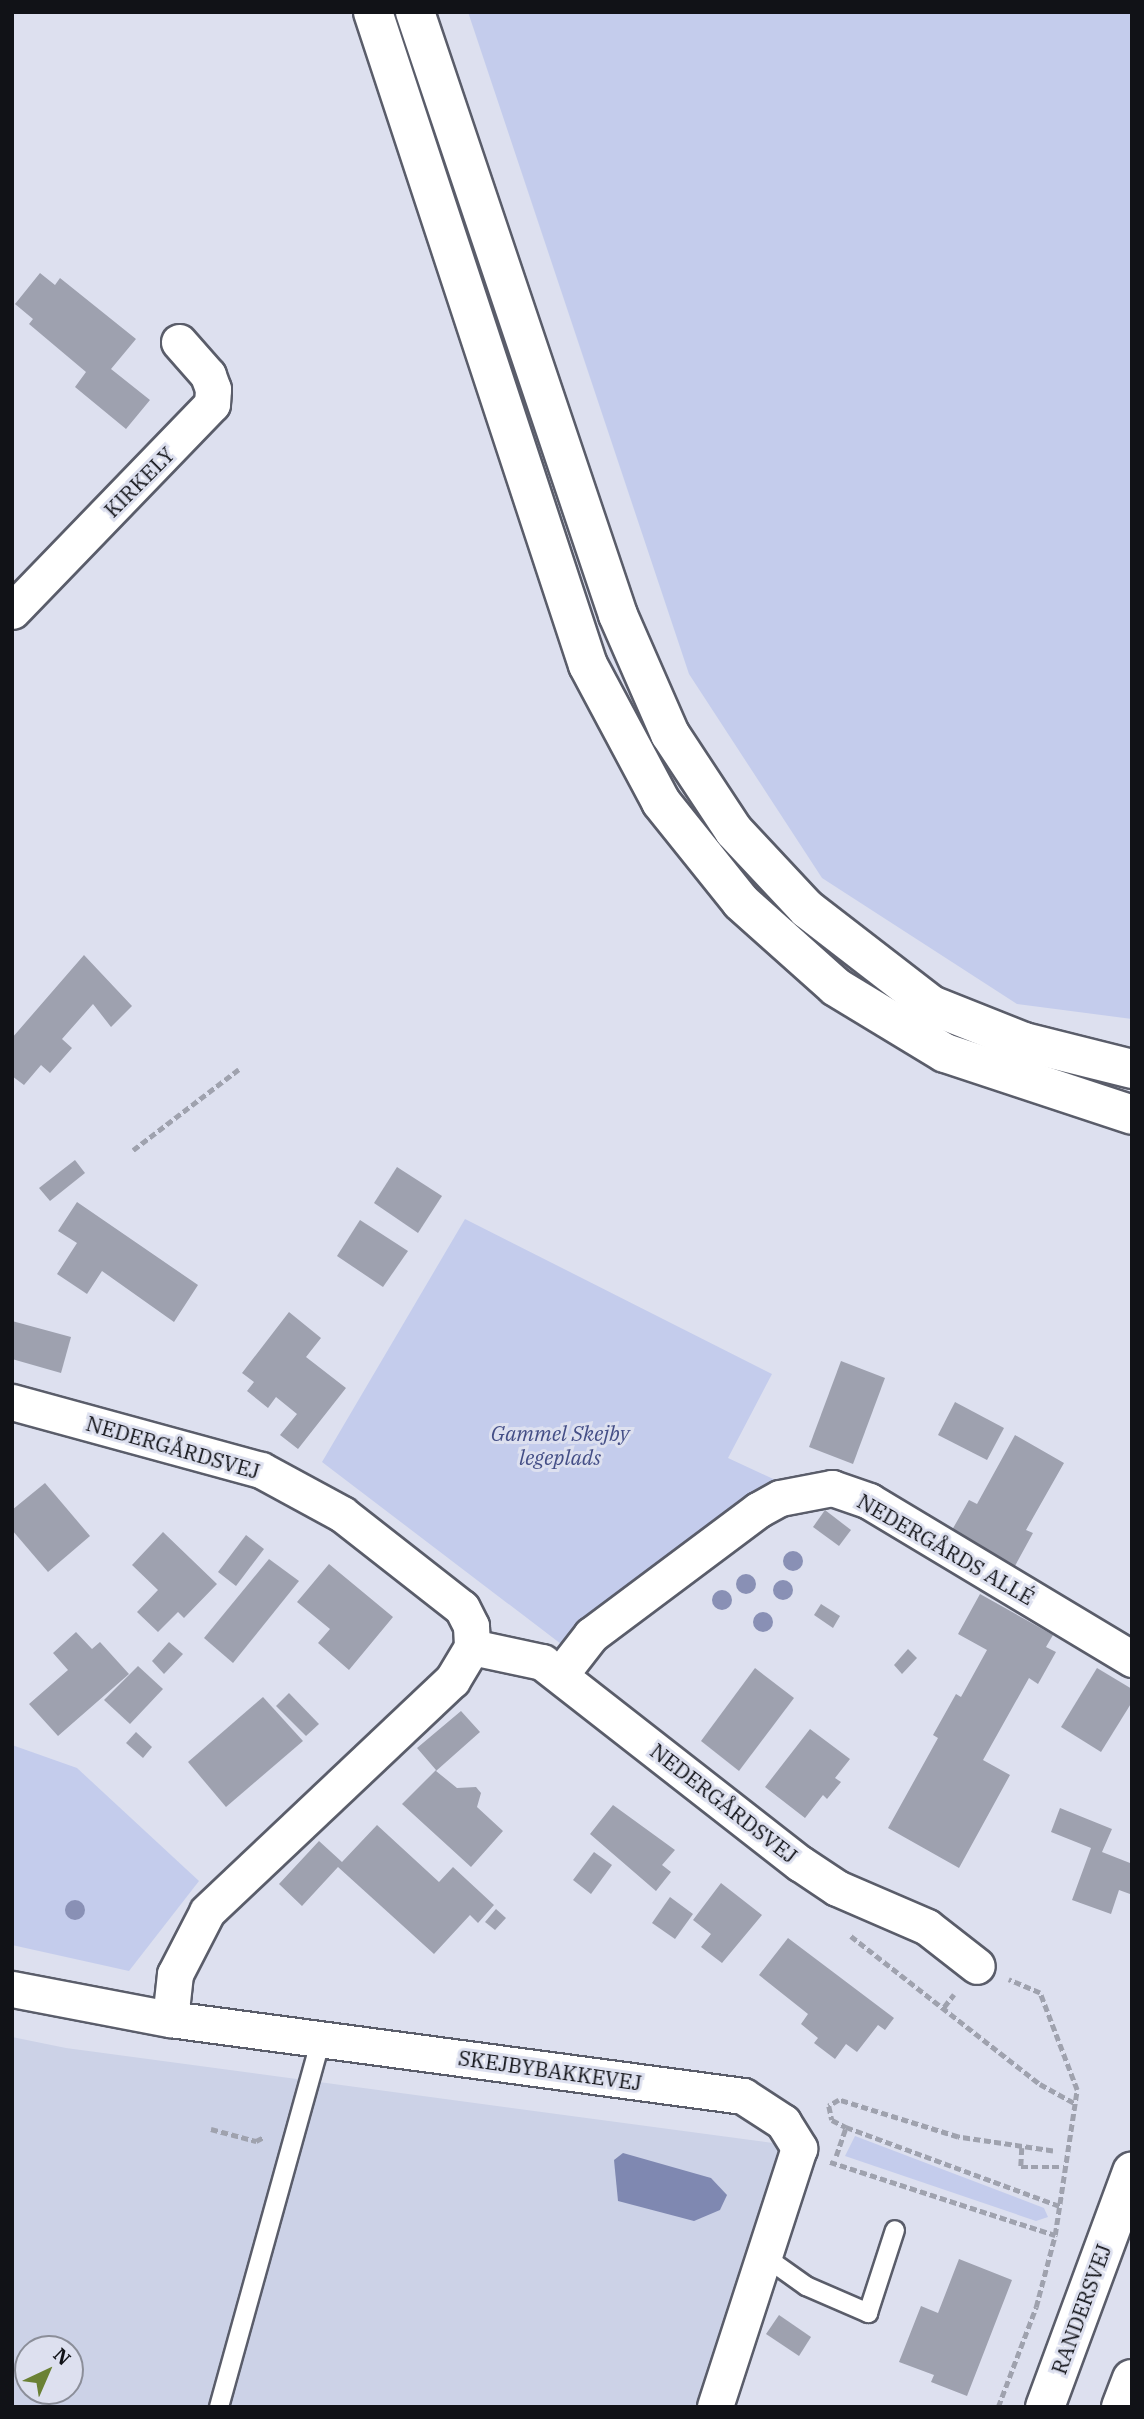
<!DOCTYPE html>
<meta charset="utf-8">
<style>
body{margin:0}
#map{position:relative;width:1144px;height:2419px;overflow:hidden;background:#dde0ef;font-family:"IBM Plex Serif",serif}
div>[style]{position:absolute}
.built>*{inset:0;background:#ccd2e7}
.green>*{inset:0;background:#c4ccec}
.water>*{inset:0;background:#7f88b1}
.building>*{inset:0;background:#9ea1af}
.path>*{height:4.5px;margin-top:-2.25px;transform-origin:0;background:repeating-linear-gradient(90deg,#9fa2ae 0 7px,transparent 0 10.5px)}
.roads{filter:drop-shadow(2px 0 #5a5d6a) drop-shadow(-2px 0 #5a5d6a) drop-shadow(0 2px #5a5d6a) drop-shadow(0 -2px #5a5d6a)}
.lane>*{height:18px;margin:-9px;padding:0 9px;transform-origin:9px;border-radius:9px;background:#fff}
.street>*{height:35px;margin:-17.5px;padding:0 17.5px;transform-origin:17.5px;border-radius:17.5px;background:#fff}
.secondary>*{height:38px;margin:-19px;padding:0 19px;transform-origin:19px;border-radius:19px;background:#fff}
.trees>*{width:20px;height:20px;margin:-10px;border-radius:50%;background:#8990b5}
span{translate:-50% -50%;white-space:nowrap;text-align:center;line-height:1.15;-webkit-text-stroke:6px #dde0ef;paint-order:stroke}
.street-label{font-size:21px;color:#111217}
.park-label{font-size:21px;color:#444e86;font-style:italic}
.frame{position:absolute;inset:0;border:14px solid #111217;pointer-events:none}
.north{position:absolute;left:14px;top:2335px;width:70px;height:70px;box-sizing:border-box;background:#dde0ef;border:2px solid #8b8e99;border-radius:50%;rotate:44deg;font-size:19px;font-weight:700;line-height:28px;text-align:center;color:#111217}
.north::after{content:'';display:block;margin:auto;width:24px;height:32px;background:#6a8134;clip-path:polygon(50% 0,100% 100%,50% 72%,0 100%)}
</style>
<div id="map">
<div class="built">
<div style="clip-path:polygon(evenodd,12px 2037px,66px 2048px,780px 2144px,697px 2407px,12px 2407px,12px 2037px,28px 2349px,70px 2349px,70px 2391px,28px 2391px,28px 2349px)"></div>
</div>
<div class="green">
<div style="clip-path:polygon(468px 12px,1132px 12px,1132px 1019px,1017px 1004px,822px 878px,689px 674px)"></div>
<div style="clip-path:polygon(465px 1219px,772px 1374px,728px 1458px,782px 1483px,565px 1647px,322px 1462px)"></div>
<div style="clip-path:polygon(12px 1745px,77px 1768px,199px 1881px,129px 1971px,12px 1945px)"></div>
<div style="clip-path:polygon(855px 2136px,1044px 2208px,1048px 2217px,1036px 2221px,845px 2156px)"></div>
</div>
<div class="water">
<div style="clip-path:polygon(623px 2153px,711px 2178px,727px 2195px,720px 2210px,694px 2221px,618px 2201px,614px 2160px)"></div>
</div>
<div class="building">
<div style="clip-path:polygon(40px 273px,55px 285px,60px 278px,136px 339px,111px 369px,150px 400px,126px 429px,75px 387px,86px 372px,29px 324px,33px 319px,15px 304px)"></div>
<div style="clip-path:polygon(84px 955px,132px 1006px,111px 1027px,93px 1004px,62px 1039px,72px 1048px,50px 1073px,41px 1065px,24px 1085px,12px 1076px,12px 1038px)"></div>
<div style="clip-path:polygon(75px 1160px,85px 1173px,50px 1201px,39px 1188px)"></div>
<div style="clip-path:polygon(397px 1167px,442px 1196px,418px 1233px,374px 1203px)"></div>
<div style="clip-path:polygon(77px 1202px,198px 1285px,174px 1322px,102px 1271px,87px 1294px,57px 1274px,77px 1243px,58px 1231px)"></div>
<div style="clip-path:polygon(360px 1220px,408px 1251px,383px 1287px,337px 1256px)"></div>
<div style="clip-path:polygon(289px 1312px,321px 1338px,306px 1357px,346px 1388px,298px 1449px,280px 1435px,297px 1414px,276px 1397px,268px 1408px,247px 1391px,254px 1382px,242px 1373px)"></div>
<div style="clip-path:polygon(12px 1321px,71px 1337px,61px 1373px,12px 1359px)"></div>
<div style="clip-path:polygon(841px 1361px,885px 1378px,853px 1464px,809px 1447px)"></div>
<div style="clip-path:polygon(955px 1402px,1004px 1428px,987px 1460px,938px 1435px)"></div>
<div style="clip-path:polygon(1015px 1435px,1064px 1463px,1026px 1530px,1033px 1533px,1010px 1575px,947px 1539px,969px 1500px,977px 1504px)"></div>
<div style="clip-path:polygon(45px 1483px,90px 1536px,48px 1572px,12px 1530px,12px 1510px)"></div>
<div style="clip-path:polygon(825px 1510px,851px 1530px,839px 1546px,813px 1527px)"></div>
<div style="clip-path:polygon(163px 1532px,217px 1584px,184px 1618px,178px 1612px,158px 1632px,137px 1612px,158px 1590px,132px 1565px)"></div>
<div style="clip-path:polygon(246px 1535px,264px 1549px,236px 1586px,218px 1572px)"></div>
<div style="clip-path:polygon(269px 1559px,299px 1581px,233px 1663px,204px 1638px)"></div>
<div style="clip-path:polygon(329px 1564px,393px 1617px,349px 1670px,318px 1643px,330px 1629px,297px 1602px)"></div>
<div style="clip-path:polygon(980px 1594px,1053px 1635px,1046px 1647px,1056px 1652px,1038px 1684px,1029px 1678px,983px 1760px,1010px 1775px,959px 1868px,888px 1828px,938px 1738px,933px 1735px,956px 1694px,961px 1697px,987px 1650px,958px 1634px)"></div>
<div style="clip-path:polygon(821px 1604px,840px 1616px,833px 1628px,814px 1615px)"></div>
<div style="clip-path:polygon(76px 1632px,92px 1649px,100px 1642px,129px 1674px,58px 1736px,29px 1704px,68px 1670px,53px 1653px)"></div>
<div style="clip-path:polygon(169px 1642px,183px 1654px,164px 1674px,152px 1661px)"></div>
<div style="clip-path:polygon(908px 1649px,917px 1658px,902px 1674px,894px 1665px)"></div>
<div style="clip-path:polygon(138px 1666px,163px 1689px,130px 1724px,104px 1700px)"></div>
<div style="clip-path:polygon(755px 1668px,794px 1698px,739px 1771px,701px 1741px)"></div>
<div style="clip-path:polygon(1097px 1668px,1132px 1689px,1132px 1702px,1101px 1752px,1061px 1727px)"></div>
<div style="clip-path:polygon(289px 1693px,319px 1724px,306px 1736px,276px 1706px)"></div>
<div style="clip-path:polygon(263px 1697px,303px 1741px,226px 1807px,188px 1762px)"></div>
<div style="clip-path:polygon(461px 1711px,480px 1732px,436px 1771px,457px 1788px,476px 1787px,481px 1793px,477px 1807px,503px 1831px,471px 1867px,402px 1804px,436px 1770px,417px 1748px)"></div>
<div style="clip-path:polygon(810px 1729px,850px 1759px,835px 1778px,841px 1782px,827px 1799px,823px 1795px,805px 1818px,765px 1787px)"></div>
<div style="clip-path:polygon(136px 1732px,152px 1747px,143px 1758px,126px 1743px)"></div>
<div style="clip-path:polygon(613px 1805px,675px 1850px,662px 1865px,671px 1872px,656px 1891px,590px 1834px)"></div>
<div style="clip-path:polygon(1060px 1808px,1112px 1829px,1102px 1852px,1130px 1863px,1130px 1894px,1119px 1890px,1111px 1914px,1072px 1900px,1091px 1848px,1051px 1832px)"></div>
<div style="clip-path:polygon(377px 1825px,439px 1882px,453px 1867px,494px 1905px,478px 1923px,470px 1915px,434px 1954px,338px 1867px,302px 1906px,279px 1884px,319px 1841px,342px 1862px)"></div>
<div style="clip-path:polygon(594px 1852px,612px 1865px,591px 1894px,573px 1880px)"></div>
<div style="clip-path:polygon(721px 1883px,762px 1915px,722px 1963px,701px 1947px,711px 1934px,693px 1920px)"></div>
<div style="clip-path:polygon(670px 1897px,693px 1914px,675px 1939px,652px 1923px)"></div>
<div style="clip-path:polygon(496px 1909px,506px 1918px,495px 1930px,485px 1922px)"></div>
<div style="clip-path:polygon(788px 1938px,894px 2018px,885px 2030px,878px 2025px,857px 2052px,846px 2044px,835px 2059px,814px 2043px,818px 2038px,801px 2024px,808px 2014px,759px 1975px)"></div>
<div style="clip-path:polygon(959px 2259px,1012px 2280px,967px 2396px,931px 2382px,934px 2375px,899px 2362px,921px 2306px,938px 2313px)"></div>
<div style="clip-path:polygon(779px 2315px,811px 2337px,799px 2356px,766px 2334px)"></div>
</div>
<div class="path">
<div style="left:133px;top:1150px;width:133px;rotate:-37.4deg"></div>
<div style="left:851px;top:1936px;width:240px;rotate:38.1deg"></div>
<div style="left:1040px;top:2084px;width:39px;rotate:29deg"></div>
<div style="left:944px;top:2007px;width:16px;rotate:-52deg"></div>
<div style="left:211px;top:2129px;width:47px;rotate:14.9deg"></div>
<div style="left:256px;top:2141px;width:9px;rotate:-27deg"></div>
<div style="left:1022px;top:2148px;width:19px;rotate:93deg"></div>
<div style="left:1021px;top:2167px;width:43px"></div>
<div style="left:1053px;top:2151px;width:96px;rotate:-171.6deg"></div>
<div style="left:958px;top:2137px;width:125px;rotate:-162.7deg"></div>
<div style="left:839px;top:2100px;width:12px;rotate:149deg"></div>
<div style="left:829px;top:2106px;width:14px;rotate:78deg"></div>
<div style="left:832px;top:2120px;width:16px;rotate:27deg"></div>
<div style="left:846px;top:2127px;width:230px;rotate:20.3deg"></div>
<div style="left:836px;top:2156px;width:31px;rotate:-71deg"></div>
<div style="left:830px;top:2162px;width:237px;rotate:18deg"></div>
<div style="left:998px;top:2407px;width:107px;rotate:-69.2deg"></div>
<div style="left:1036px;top:2307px;width:74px;rotate:-75.2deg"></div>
<div style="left:1055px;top:2235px;width:147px;rotate:-81.4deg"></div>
<div style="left:1077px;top:2090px;width:104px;rotate:-110.9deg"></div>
<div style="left:1040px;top:1993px;width:34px;rotate:-157deg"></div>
</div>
<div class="roads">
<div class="lane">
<div style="left:764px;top:2256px;width:52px;rotate:35.5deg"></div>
<div style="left:806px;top:2286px;width:68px;rotate:23.5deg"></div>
<div style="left:868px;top:2313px;width:87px;rotate:-72deg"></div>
<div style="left:219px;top:2407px;width:382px;rotate:-74.5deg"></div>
</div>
<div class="street">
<div style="left:12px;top:611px;width:288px;rotate:-46deg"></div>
<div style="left:212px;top:404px;width:15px;rotate:-86deg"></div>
<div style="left:213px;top:389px;width:15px;rotate:-110deg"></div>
<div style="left:208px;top:375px;width:44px;rotate:-131.3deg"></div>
<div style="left:12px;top:1402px;width:258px;rotate:15.3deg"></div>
<div style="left:261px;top:1470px;width:92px;rotate:28.5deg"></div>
<div style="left:342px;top:1514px;width:152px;rotate:38.1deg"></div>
<div style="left:462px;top:1608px;width:20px;rotate:63deg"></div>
<div style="left:471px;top:1626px;width:21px;rotate:87deg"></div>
<div style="left:472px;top:1647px;width:39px;rotate:121deg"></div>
<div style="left:452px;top:1680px;width:337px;rotate:136.6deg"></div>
<div style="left:207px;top:1912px;width:70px;rotate:117.3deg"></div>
<div style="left:175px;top:1974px;width:45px;rotate:96.3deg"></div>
<div style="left:472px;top:1647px;width:72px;rotate:12.1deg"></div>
<div style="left:542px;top:1662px;width:328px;rotate:38deg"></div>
<div style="left:801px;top:1864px;width:43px;rotate:33.7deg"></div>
<div style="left:837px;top:1888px;width:98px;rotate:23.4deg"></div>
<div style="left:927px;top:1927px;width:63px;rotate:38deg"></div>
<div style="left:560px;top:1675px;width:51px;rotate:-52.2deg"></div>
<div style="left:591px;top:1635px;width:209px;rotate:-36.8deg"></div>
<div style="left:758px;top:1510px;width:25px;rotate:-29deg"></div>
<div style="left:780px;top:1498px;width:53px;rotate:-10.9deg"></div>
<div style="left:832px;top:1488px;width:39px;rotate:19deg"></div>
<div style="left:869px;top:1501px;width:307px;rotate:31deg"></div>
<div style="left:12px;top:1989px;width:161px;rotate:10.8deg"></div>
<div style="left:170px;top:2019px;width:578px;rotate:7.65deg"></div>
<div style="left:743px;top:2096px;width:48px;rotate:33deg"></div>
<div style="left:783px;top:2122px;width:31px;rotate:58deg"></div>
<div style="left:799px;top:2148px;width:272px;rotate:108deg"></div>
</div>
<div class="secondary">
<div style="left:373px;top:12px;width:687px;rotate:71.78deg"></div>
<div style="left:588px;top:665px;width:155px;rotate:61.9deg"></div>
<div style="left:661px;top:802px;width:128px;rotate:51.3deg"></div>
<div style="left:741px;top:902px;width:127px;rotate:41.8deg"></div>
<div style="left:836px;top:987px;width:127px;rotate:31.2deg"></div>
<div style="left:945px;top:1053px;width:197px;rotate:18.3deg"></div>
<div style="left:415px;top:12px;width:636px;rotate:71.39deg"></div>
<div style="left:618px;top:615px;width:130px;rotate:66.4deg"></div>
<div style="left:670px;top:734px;width:116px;rotate:56.6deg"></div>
<div style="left:734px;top:831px;width:107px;rotate:46.9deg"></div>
<div style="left:807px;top:909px;width:157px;rotate:37.7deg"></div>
<div style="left:931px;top:1005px;width:100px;rotate:21.7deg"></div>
<div style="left:1024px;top:1042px;width:111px;rotate:14deg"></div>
<div style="left:1045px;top:2407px;width:251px;rotate:-69.7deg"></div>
<div style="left:1121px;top:2407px;width:30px;rotate:-69deg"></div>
</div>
</div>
<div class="trees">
<div style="left:793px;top:1561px"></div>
<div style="left:746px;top:1584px"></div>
<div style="left:783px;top:1590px"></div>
<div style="left:722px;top:1600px"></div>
<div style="left:763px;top:1622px"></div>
<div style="left:75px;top:1910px"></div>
</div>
<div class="street-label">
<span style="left:139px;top:482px;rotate:-45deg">KIRKELY</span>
<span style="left:173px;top:1447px;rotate:16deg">NEDERGÅRDSVEJ</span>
<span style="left:946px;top:1549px;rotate:30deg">NEDERGÅRDS ALLÉ</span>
<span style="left:724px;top:1803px;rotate:38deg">NEDERGÅRDSVEJ</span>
<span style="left:550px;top:2070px;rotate:8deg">SKEJBYBAKKEVEJ</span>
<span style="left:1081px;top:2309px;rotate:-70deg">RANDERSVEJ</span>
</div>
<div class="park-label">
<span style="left:560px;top:1445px">Gammel Skejby<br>legeplads</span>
</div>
<div class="frame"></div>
<div class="north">N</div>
</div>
